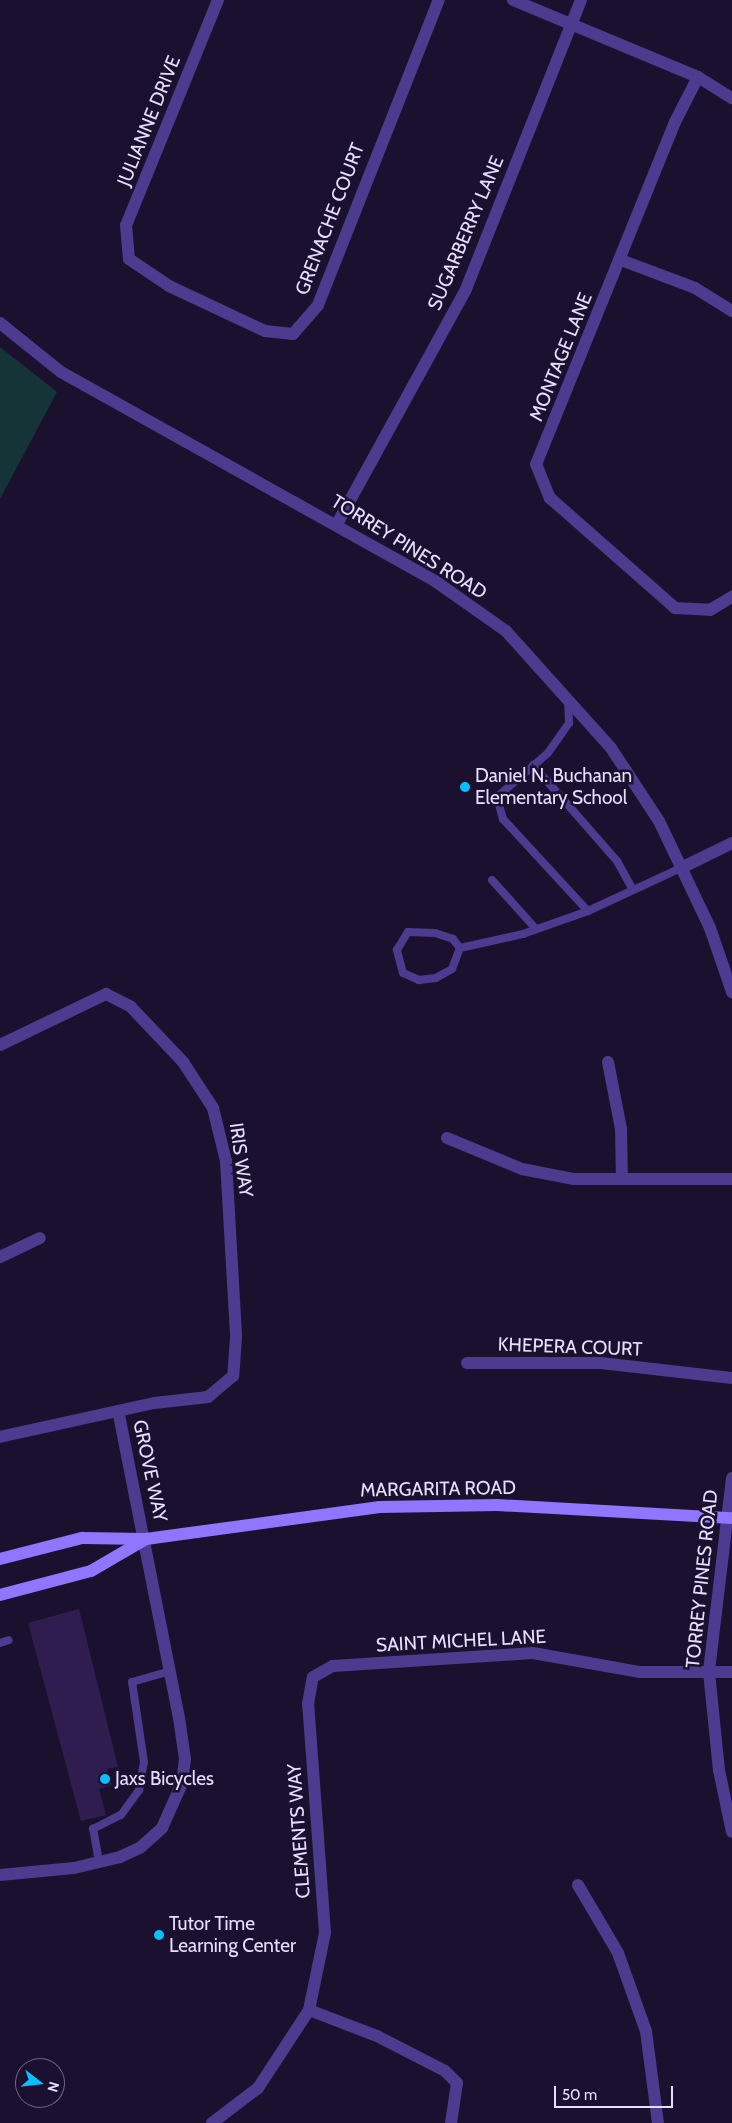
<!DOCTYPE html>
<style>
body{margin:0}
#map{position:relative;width:732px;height:2123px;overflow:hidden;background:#1b112e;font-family:Cabin,sans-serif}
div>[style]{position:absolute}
.green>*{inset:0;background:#143438}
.building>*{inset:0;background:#2f1d50}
.service>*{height:8px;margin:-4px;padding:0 4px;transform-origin:4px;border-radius:4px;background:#4c3b8e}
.minor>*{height:12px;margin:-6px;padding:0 6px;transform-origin:6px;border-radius:6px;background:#4c3b8e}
.secondary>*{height:12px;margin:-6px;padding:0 6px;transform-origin:6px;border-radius:6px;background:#8f75ff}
.dots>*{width:14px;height:14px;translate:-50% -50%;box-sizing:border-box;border:2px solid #1b112e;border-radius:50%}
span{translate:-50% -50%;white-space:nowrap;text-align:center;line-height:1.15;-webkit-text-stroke:5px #1b112e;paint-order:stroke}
.street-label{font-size:19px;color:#e7deff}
.poi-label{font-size:19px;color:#e7deff}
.left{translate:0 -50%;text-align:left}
.north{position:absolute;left:15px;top:2058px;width:50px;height:50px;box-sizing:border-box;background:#1b112e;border:1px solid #6d6382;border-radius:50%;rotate:106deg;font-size:14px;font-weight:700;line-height:20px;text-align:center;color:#e7deff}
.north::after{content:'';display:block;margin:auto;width:18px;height:22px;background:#0abfff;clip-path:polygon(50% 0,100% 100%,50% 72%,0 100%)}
.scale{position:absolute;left:554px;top:2086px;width:119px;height:22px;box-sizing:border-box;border:2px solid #e7deff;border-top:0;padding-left:6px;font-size:15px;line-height:18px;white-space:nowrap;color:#e7deff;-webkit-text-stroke:4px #1b112e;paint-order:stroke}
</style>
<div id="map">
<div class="green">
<div style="clip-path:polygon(0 347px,57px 392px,0 499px)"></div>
</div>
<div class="building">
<div style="clip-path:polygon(79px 1609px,118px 1767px,107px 1769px,112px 1785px,99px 1789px,106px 1815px,81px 1821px,28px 1623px)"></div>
</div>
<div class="service">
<div style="left:568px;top:701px;width:22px;rotate:87deg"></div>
<div style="left:569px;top:723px;width:37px;rotate:125deg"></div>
<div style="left:548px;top:753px;width:67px;rotate:139.2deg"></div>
<div style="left:497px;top:797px;width:23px;rotate:75deg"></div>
<div style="left:503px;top:819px;width:125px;rotate:47.3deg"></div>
<div style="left:588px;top:911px;width:102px;rotate:-24.8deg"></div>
<div style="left:533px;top:765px;width:128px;rotate:48.8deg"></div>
<div style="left:617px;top:861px;width:33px;rotate:61deg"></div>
<div style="left:492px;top:880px;width:64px;rotate:48.1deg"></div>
<div style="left:408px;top:932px;width:27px;rotate:2deg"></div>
<div style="left:435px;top:933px;width:19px;rotate:18deg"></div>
<div style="left:453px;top:939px;width:11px;rotate:52deg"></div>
<div style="left:460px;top:948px;width:22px;rotate:111deg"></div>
<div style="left:452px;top:969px;width:18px;rotate:151deg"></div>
<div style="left:436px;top:978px;width:17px;rotate:173deg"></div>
<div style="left:419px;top:980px;width:17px;rotate:-156deg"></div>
<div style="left:403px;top:973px;width:24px;rotate:-105deg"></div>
<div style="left:397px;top:950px;width:21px;rotate:-59deg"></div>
<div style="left:460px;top:948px;width:65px;rotate:-12.5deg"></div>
<div style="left:523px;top:934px;width:69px;rotate:-19.5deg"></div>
<div style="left:0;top:1643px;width:9px;rotate:-18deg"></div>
<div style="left:99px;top:1862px;width:34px;rotate:-100deg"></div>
<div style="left:93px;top:1829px;width:31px;rotate:-27deg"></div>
<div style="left:121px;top:1815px;width:31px;rotate:-54deg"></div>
<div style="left:139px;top:1790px;width:28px;rotate:-80deg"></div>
<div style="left:144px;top:1762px;width:81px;rotate:-98.5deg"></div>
<div style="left:132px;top:1682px;width:40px;rotate:-16deg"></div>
</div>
<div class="minor">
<div style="left:218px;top:0;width:243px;rotate:112.2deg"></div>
<div style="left:126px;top:225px;width:34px;rotate:85deg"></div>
<div style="left:129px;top:259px;width:48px;rotate:34deg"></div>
<div style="left:169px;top:286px;width:106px;rotate:25.1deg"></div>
<div style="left:265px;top:331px;width:28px;rotate:6deg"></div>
<div style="left:293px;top:334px;width:38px;rotate:-49deg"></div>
<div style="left:318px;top:305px;width:328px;rotate:-68.4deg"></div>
<div style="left:513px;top:0;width:200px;rotate:22.6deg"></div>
<div style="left:698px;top:77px;width:40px;rotate:32deg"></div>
<div style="left:698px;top:77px;width:51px;rotate:117.1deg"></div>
<div style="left:675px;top:122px;width:369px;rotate:112.1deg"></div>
<div style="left:536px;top:464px;width:37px;rotate:68deg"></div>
<div style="left:550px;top:498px;width:167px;rotate:41.3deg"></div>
<div style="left:675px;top:608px;width:35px;rotate:3deg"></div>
<div style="left:710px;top:610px;width:26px;rotate:-31deg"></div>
<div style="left:621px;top:260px;width:79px;rotate:20.7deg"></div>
<div style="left:695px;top:288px;width:44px;rotate:31.9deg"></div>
<div style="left:0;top:323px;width:78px;rotate:38.8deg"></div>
<div style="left:61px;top:372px;width:428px;rotate:29.2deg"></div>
<div style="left:435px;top:581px;width:87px;rotate:35.2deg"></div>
<div style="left:506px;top:631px;width:157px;rotate:48.1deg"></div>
<div style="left:611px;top:748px;width:87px;rotate:56.7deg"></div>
<div style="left:659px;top:821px;width:119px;rotate:64.5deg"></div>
<div style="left:710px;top:928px;width:68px;rotate:71deg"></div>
<div style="left:337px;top:524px;width:268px;rotate:-61.2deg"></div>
<div style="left:466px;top:289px;width:311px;rotate:-68.3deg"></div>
<div style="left:681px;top:868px;width:57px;rotate:-26.1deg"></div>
<div style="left:0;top:1045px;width:118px;rotate:-25.7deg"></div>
<div style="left:106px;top:994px;width:28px;rotate:27deg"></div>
<div style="left:131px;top:1007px;width:76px;rotate:46.6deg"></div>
<div style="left:183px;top:1062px;width:55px;rotate:56.9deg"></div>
<div style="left:213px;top:1108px;width:55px;rotate:76.2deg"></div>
<div style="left:226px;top:1161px;width:176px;rotate:86.7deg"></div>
<div style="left:236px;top:1337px;width:39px;rotate:94deg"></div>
<div style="left:233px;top:1376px;width:33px;rotate:140deg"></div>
<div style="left:208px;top:1397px;width:54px;rotate:173.7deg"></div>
<div style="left:154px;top:1403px;width:158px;rotate:167.6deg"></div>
<div style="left:608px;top:1062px;width:68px;rotate:79deg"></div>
<div style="left:621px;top:1129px;width:50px;rotate:88.9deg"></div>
<div style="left:447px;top:1138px;width:81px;rotate:22.5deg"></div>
<div style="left:522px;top:1169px;width:53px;rotate:10.9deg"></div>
<div style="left:574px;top:1179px;width:158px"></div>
<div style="left:0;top:1257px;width:44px;rotate:-25.4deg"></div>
<div style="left:467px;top:1363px;width:134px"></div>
<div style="left:601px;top:1363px;width:132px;rotate:6.5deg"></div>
<div style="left:732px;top:1478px;width:195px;rotate:96.8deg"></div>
<div style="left:709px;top:1672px;width:99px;rotate:84.2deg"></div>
<div style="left:719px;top:1770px;width:63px;rotate:78.2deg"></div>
<div style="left:0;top:1875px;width:74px;rotate:-5.4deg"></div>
<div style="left:74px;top:1868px;width:47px;rotate:-13.4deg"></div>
<div style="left:120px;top:1857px;width:23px;rotate:-25deg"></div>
<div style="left:141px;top:1847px;width:28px;rotate:-42deg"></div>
<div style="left:162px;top:1828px;width:49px;rotate:-66deg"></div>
<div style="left:182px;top:1783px;width:24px;rotate:-83deg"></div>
<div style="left:185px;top:1759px;width:41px;rotate:-98.3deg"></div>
<div style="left:179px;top:1718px;width:313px;rotate:-101.2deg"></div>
<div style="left:578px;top:1885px;width:79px;rotate:59.5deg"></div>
<div style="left:618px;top:1953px;width:83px;rotate:70.3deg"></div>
<div style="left:646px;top:2031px;width:93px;rotate:82.6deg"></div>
<div style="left:309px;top:2010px;width:73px;rotate:20.9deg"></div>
<div style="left:377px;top:2036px;width:76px;rotate:27.2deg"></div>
<div style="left:445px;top:2071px;width:17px;rotate:45deg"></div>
<div style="left:457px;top:2083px;width:40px;rotate:98.5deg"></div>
<div style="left:212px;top:2123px;width:58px;rotate:-37.3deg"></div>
<div style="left:258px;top:2088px;width:93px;rotate:-56.8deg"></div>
<div style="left:309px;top:2010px;width:79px;rotate:-78.3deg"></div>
<div style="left:325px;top:1933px;width:230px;rotate:-94.2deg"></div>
<div style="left:308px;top:1704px;width:27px;rotate:-80deg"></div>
<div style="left:313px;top:1677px;width:23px;rotate:-29deg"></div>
<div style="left:333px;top:1666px;width:200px;rotate:-3.7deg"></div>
<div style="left:533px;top:1653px;width:109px;rotate:10.1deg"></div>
<div style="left:640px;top:1672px;width:92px"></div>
</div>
<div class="secondary">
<div style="left:0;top:1559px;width:85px;rotate:-14.4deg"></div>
<div style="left:82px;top:1538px;width:64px;rotate:0.9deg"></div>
<div style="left:146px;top:1539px;width:236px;rotate:-7.8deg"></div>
<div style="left:380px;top:1507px;width:117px;rotate:-1deg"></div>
<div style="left:497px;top:1505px;width:235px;rotate:3.2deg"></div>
<div style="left:0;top:1595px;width:94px;rotate:-14.8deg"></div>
<div style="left:91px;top:1571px;width:64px;rotate:-30.2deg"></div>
</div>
<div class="dots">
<div style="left:465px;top:787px;background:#0abfff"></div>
<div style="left:105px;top:1779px;background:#0abfff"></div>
<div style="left:159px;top:1935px;background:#0abfff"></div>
</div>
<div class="street-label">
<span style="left:149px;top:121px;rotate:-68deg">JULIANNE DRIVE</span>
<span style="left:330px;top:219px;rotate:-69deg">GRENACHE COURT</span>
<span style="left:466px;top:233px;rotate:-67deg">SUGARBERRY LANE</span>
<span style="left:561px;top:357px;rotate:-68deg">MONTAGE LANE</span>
<span style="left:409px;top:547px;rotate:32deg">TORREY PINES ROAD</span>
<span style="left:241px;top:1160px;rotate:82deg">IRIS WAY</span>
<span style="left:570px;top:1347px;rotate:2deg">KHEPERA COURT</span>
<span style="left:150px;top:1471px;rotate:78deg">GROVE WAY</span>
<span style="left:438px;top:1489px;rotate:-1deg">MARGARITA ROAD</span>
<span style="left:702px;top:1579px;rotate:-84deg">TORREY PINES ROAD</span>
<span style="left:461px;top:1641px;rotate:-3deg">SAINT MICHEL LANE</span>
<span style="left:299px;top:1831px;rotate:-94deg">CLEMENTS WAY</span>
</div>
<div class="poi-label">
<span class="left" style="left:475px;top:787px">Daniel N. Buchanan<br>Elementary School</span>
<span class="left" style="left:115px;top:1779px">Jaxs Bicycles</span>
<span class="left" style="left:169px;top:1935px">Tutor Time<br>Learning Center</span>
</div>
<div class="north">N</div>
<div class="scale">50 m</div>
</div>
